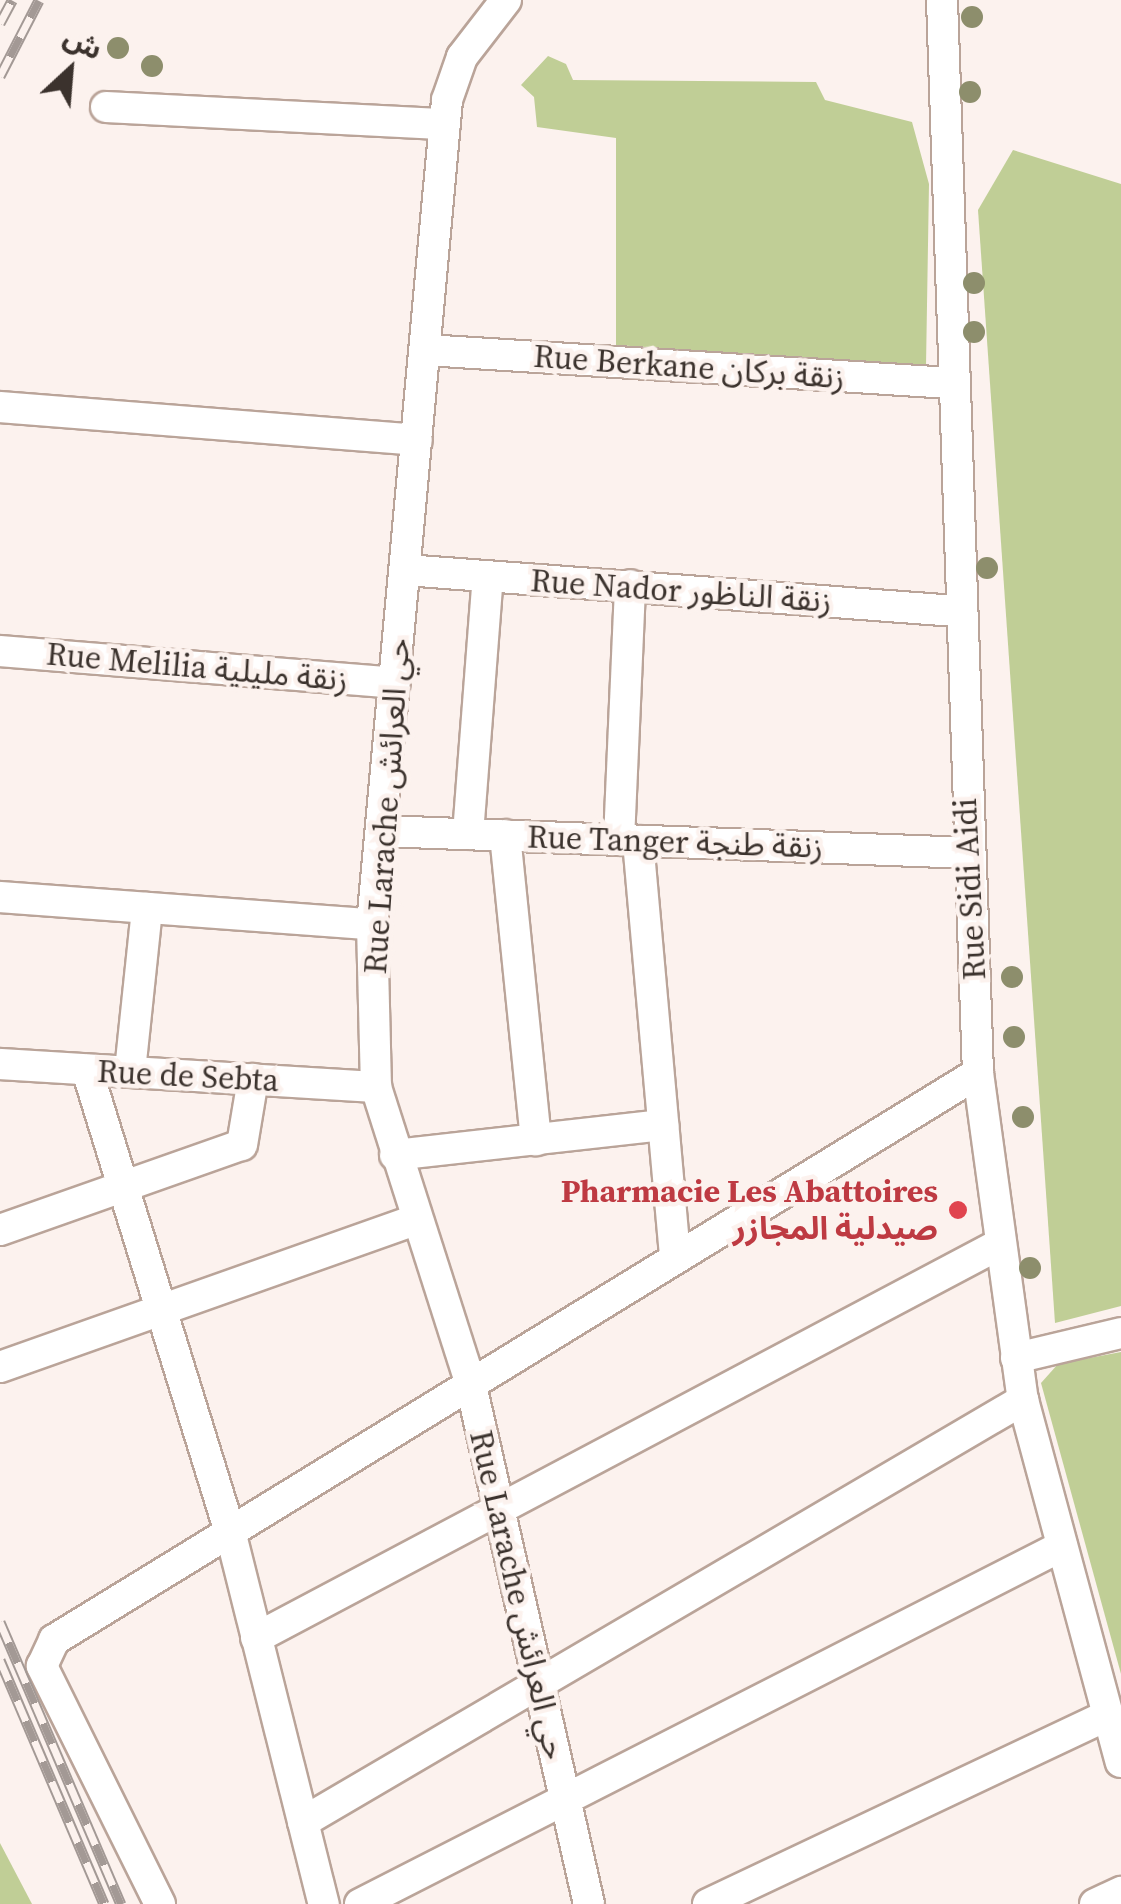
<!DOCTYPE html>
<meta charset="utf-8">
<style>
body{margin:0}
#map{position:relative;width:1121px;height:1904px;overflow:hidden;background:#fcf2ee;font-family:"Source Serif 4","Noto Sans Arabic",serif}
div>[style]{position:absolute}
.green>*{inset:0;background:#c0ce96}
.roads{filter:drop-shadow(2px 0 #baa499) drop-shadow(-2px 0 #baa499) drop-shadow(0 2px #baa499) drop-shadow(0 -2px #baa499)}
.minor>*{height:30px;margin:-15px;padding:0 15px;transform-origin:15px;border-radius:15px;background:#fff}
.rail>*{height:11px;margin-top:-5.5px;transform-origin:0;background:repeating-linear-gradient(90deg,#fcf2ee 0 22px,#a39995 0 44px);box-sizing:border-box;border-block:2px solid #a39995}
.trees>*{width:22px;height:22px;margin:-11px;border-radius:50%;background:#8d8e6c}
.dots>*{width:28px;height:28px;translate:-50% -50%;box-sizing:border-box;border:5px solid #fcf2ee;border-radius:50%}
span{translate:-50% -50%;white-space:nowrap;text-align:center;line-height:1.15;-webkit-text-stroke:9px #fcf2ee;paint-order:stroke}
.street-label{font-size:32px;color:#3b322d}
.health-label{font-size:32px;color:#be3a42;font-weight:700}
.right{translate:-100% -50%;text-align:right}
.north{position:absolute;left:20px;top:20px;width:100px;height:100px;-webkit-text-stroke:8px #fcf2ee;paint-order:stroke;rotate:26deg;font-size:28px;font-weight:700;line-height:40px;text-align:center;color:#3b322d}
.north::after{content:'';display:block;margin:auto;width:35px;height:45px;background:#3b322d;clip-path:polygon(50% 0,100% 100%,50% 72%,0 100%)}
</style>
<div id="map">
<div class="green">
<div style="clip-path:polygon(548px 56px,566px 64px,573px 80px,816px 82px,825px 100px,912px 122px,929px 184px,926px 366px,616px 345px,616px 138px,537px 127px,534px 97px,521px 85px)"></div>
<div style="clip-path:polygon(1013px 150px,1121px 184px,1121px 1306px,1055px 1323px,978px 210px)"></div>
<div style="clip-path:polygon(1121px 1352px,1121px 1674px,1041px 1383px,1058px 1364px)"></div>
<div style="clip-path:polygon(0 1843px,32px 1904px,0 1904px)"></div>
</div>
<div class="roads">
<div class="minor">
<div style="left:506px;top:0;width:72px;rotate:127.7deg"></div>
<div style="left:462px;top:57px;width:46px;rotate:109.2deg"></div>
<div style="left:447px;top:100px;width:827px;rotate:95.2deg"></div>
<div style="left:372px;top:924px;width:163px;rotate:88.6deg"></div>
<div style="left:376px;top:1087px;width:309px;rotate:72.3deg"></div>
<div style="left:470px;top:1381px;width:536px;rotate:77.18deg"></div>
<div style="left:942px;top:0;width:1074px;rotate:88.08deg"></div>
<div style="left:978px;top:1073px;width:330px;rotate:82.2deg"></div>
<div style="left:1023px;top:1400px;width:375px;rotate:74.9deg"></div>
<div style="left:106px;top:107px;width:339px;rotate:2.9deg"></div>
<div style="left:426px;top:350px;width:526px;rotate:3.6deg"></div>
<div style="left:0;top:407px;width:418px;rotate:4.5deg"></div>
<div style="left:405px;top:570px;width:553px;rotate:4.26deg"></div>
<div style="left:0;top:651px;width:396px;rotate:4.6deg"></div>
<div style="left:381px;top:831px;width:588px;rotate:2.14deg"></div>
<div style="left:468px;top:834px;width:258px;rotate:-85.6deg"></div>
<div style="left:505px;top:835px;width:307px;rotate:84.2deg"></div>
<div style="left:619px;top:840px;width:255px;rotate:-87.5deg"></div>
<div style="left:638px;top:841px;width:416px;rotate:84.9deg"></div>
<div style="left:0;top:897px;width:373px;rotate:4.2deg"></div>
<div style="left:0;top:1064px;width:377px;rotate:3.5deg"></div>
<div style="left:87px;top:1070px;width:487px;rotate:72.8deg"></div>
<div style="left:231px;top:1535px;width:381px;rotate:75.9deg"></div>
<div style="left:130px;top:1071px;width:164px;rotate:-84deg"></div>
<div style="left:395px;top:1155px;width:270px;rotate:-6.4deg"></div>
<div style="left:0;top:1230px;width:256px;rotate:-19.4deg"></div>
<div style="left:242px;top:1145px;width:67px;rotate:-80.5deg"></div>
<div style="left:1016px;top:1358px;width:108px;rotate:-13.4deg"></div>
<div style="left:0;top:1367px;width:440px;rotate:-19.5deg"></div>
<div style="left:256px;top:1638px;width:840px;rotate:-27.91deg"></div>
<div style="left:303px;top:1822px;width:835px;rotate:-30.38deg"></div>
<div style="left:160px;top:1904px;width:266px;rotate:-116.4deg"></div>
<div style="left:42px;top:1666px;width:29px;rotate:-65deg"></div>
<div style="left:54px;top:1640px;width:1084px;rotate:-31.53deg"></div>
<div style="left:360px;top:1904px;width:788px;rotate:-27.02deg"></div>
<div style="left:708px;top:1904px;width:440px;rotate:-25.3deg"></div>
<div style="left:1095px;top:1904px;width:29px;rotate:-25deg"></div>
</div>
</div>
<div class="rail">
<div style="left:0;top:23px;width:26px;rotate:-62deg"></div>
<div style="left:0;top:76px;width:85px;rotate:-62.8deg"></div>
<div style="left:0;top:1622px;width:307px;rotate:66.8deg"></div>
<div style="left:0;top:1660px;width:265px;rotate:66.9deg"></div>
</div>
<div class="trees">
<div style="left:972px;top:17px"></div>
<div style="left:118px;top:48px"></div>
<div style="left:152px;top:66px"></div>
<div style="left:970px;top:92px"></div>
<div style="left:974px;top:283px"></div>
<div style="left:974px;top:332px"></div>
<div style="left:987px;top:568px"></div>
<div style="left:1012px;top:977px"></div>
<div style="left:1014px;top:1037px"></div>
<div style="left:1023px;top:1117px"></div>
<div style="left:1030px;top:1268px"></div>
</div>
<div class="dots">
<div style="left:958px;top:1210px;background:#e0444e"></div>
</div>
<div class="street-label">
<span style="left:689px;top:367px;rotate:4deg">Rue Berkane زنقة بركان</span>
<span style="left:681px;top:591px;rotate:4deg">Rue Nador زنقة الناظور</span>
<span style="left:197px;top:667px;rotate:5deg">Rue Melilia زنقة مليلية</span>
<span style="left:387px;top:806px;rotate:-86deg">Rue Larache حي العرائش</span>
<span style="left:675px;top:842px;rotate:2deg">Rue Tanger زنقة طنجة</span>
<span style="left:970px;top:889px;rotate:-93deg">Rue Sidi Aidi</span>
<span style="left:188px;top:1076px;rotate:3deg">Rue de Sebta</span>
<span style="left:518px;top:1595px;rotate:77deg">Rue Larache حي العرائش</span>
</div>
<div class="health-label">
<span class="right" style="left:938px;top:1210px">Pharmacie Les Abattoires<br>صيدلية المجازر</span>
</div>
<div class="north">ش</div>
</div>
